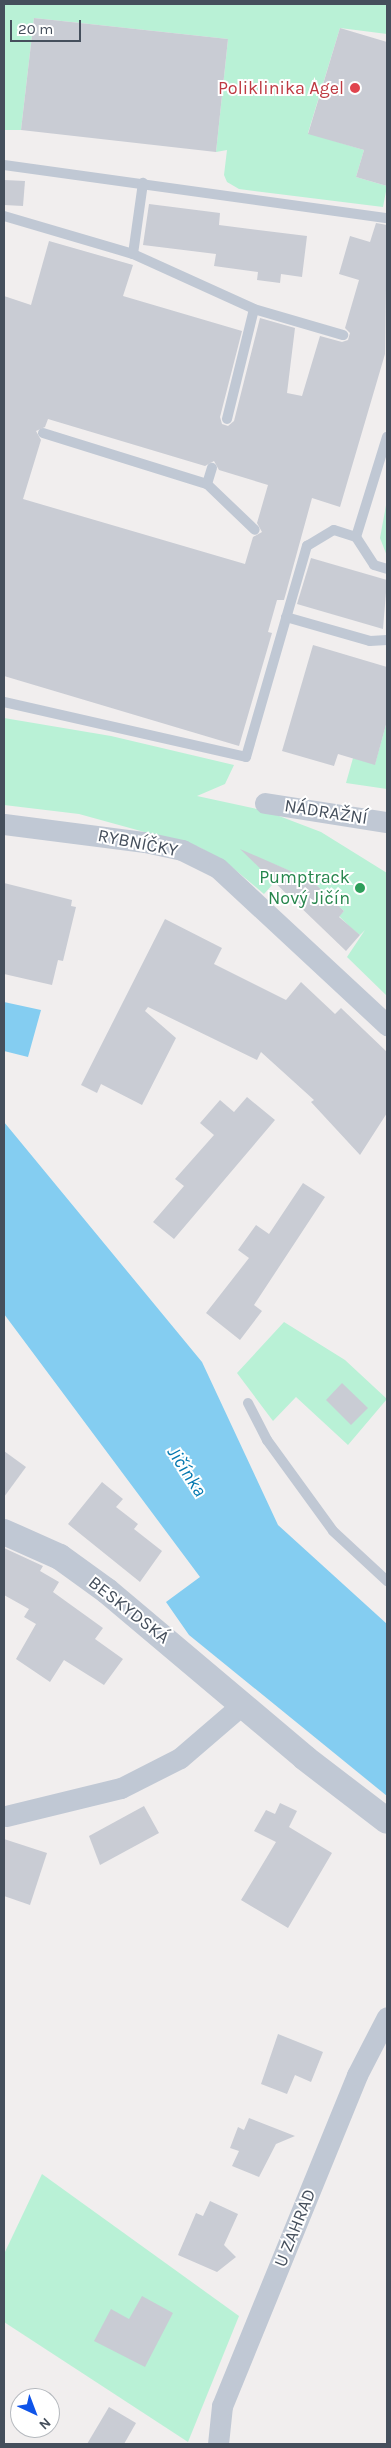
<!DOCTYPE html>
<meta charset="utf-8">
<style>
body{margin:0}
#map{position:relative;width:391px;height:2448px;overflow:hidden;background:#f1eeee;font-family:Karla,sans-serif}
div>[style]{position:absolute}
.green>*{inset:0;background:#b9f1d6}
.water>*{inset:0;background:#84cdf1}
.building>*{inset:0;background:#c9ccd4}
.service>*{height:10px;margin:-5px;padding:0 5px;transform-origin:5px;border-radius:5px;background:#c0c8d4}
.minor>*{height:21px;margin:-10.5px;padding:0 10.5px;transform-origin:10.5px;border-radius:10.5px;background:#c0c8d4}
.tertiary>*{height:26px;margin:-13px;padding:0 13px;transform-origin:13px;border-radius:13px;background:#c0c8d4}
.dots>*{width:14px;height:14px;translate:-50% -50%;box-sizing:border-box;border:2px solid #fff;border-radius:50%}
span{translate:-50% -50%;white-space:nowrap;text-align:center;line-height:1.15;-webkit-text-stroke:4px #fff;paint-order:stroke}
.health-label{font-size:18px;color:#be3a42}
.right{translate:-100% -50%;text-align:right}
.street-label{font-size:18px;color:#454f5c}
.leisure-label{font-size:18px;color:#27864d}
.water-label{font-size:19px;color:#0478b0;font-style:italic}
.frame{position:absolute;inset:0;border:5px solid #454f5c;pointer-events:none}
.north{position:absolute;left:10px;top:2388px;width:50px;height:50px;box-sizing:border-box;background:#fff;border:1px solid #b5b9be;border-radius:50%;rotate:137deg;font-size:14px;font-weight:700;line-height:20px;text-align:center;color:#454f5c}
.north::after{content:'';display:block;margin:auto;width:18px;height:22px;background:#0f54e9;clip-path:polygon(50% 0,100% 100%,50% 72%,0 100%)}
.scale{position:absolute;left:10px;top:20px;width:71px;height:22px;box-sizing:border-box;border:2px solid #454f5c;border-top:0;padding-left:6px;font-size:15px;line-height:18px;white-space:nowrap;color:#454f5c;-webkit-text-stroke:4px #fff;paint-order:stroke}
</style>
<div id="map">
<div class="green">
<div style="clip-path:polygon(4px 4px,387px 4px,387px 34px,340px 28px,308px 133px,364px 150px,356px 177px,387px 186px,383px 207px,239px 189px,227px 182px,224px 175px,227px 150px,216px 152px,228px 39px,34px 18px,21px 130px,4px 130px)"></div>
<div style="clip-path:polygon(387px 500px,387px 556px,380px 538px)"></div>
<div style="clip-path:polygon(4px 718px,111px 736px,234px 765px,225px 784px,197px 796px,266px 811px,321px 832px,387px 873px,387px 996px,347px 957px,365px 930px,360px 935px,351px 928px,339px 916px,344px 911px,311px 880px,271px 863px,262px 873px,273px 884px,264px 894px,227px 863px,199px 847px,79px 814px,4px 805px)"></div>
<div style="clip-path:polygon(387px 721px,387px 789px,346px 783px,353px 758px,375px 764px)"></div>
<div style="clip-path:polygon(284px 1322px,345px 1360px,387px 1399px,348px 1445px,296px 1397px,273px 1421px,237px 1373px)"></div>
<div style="clip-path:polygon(42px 2174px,239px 2316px,188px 2442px,4px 2322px,4px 2254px)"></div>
</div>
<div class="water">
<div style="clip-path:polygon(4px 1002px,41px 1010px,28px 1057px,4px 1051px)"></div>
<div style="clip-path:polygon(4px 1122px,202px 1362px,278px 1525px,387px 1624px,387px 1796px,189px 1635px,166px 1602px,200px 1577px,4px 1314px)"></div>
</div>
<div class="building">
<div style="clip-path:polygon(34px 18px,228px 39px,216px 152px,21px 130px)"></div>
<div style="clip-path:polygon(340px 28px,387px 42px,387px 186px,356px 177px,364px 150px,308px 134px)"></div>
<div style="clip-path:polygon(4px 180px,25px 181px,23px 206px,4px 205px)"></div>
<div style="clip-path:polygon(149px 204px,220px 213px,219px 225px,307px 236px,302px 277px,281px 274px,280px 283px,257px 280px,258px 272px,214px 266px,216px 254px,143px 245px)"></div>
<div style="clip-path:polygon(evenodd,376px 223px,387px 225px,385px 354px,340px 507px,312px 498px,284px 600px,277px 600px,268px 632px,272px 633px,239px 746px,4px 676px,4px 296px,31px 305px,49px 241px,133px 265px,123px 296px,242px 331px,220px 417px,222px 424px,228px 426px,234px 421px,260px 318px,295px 328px,287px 393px,302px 396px,320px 336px,342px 342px,348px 340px,350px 333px,345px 328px,359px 280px,339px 274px,350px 236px,370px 242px,376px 223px,48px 419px,205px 466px,214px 461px,219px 470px,268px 485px,257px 523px,262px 532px,253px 537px,245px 564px,23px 499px,41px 440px,36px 431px,45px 427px,48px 419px)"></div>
<div style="clip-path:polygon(311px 558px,387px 580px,383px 629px,297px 604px)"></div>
<div style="clip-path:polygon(313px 645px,387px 667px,387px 721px,375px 765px,338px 754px,334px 766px,282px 751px)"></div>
<div style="clip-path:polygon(240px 849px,311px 880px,344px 911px,339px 917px,360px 935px,346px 951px)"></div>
<div style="clip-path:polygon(4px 883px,72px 900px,71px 906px,76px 907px,63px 961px,58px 960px,52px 985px,4px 974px)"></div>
<div style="clip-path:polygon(165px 919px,222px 948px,214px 964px,286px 1000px,301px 982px,335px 1014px,341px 1008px,387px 1052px,387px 1113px,360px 1155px,311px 1102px,314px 1100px,261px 1052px,257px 1060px,148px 1007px,145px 1011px,176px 1038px,142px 1105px,101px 1084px,97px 1093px,81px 1085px)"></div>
<div style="clip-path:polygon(247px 1097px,275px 1120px,174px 1239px,153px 1222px,184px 1186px,175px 1179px,214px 1135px,200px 1123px,220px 1100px,234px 1112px)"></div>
<div style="clip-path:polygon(303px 1183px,325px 1197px,254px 1305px,262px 1311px,240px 1340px,206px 1313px,249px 1258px,238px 1250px,256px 1225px,269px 1234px)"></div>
<div style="clip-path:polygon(342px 1383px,368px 1408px,351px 1425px,326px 1400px)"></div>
<div style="clip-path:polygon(4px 1451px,26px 1467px,4px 1497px)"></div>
<div style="clip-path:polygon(102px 1482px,123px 1499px,116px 1507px,138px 1524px,134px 1529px,162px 1551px,140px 1582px,68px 1524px)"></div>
<div style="clip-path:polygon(4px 1548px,43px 1566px,40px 1571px,59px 1582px,53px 1592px,103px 1628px,95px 1639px,123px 1659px,104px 1685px,64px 1660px,50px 1682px,16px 1659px,36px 1624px,24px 1617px,29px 1609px,4px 1595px)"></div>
<div style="clip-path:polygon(280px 1803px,297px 1811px,289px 1827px,332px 1853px,288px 1928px,241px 1900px,276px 1842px,254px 1831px,266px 1810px,275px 1814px)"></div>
<div style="clip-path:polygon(144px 1806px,159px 1833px,100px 1865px,89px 1836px)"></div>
<div style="clip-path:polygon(4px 1839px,47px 1853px,30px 1905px,4px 1896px)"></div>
<div style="clip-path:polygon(278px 2034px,323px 2052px,311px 2082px,295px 2075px,287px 2094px,261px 2084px)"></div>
<div style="clip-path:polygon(249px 2118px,295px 2136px,276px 2144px,259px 2177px,232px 2166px,239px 2151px,230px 2148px,238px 2127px,244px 2130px)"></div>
<div style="clip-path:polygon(210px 2201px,238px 2214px,224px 2245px,236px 2257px,217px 2272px,178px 2255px,196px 2213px,203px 2216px)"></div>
<div style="clip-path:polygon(142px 2296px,173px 2313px,145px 2367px,94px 2341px,111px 2309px,129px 2319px)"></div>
<div style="clip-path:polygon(109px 2407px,136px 2423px,124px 2444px,87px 2444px)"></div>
</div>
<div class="service">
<div style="left:4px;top:165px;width:387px;rotate:7.9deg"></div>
<div style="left:4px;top:216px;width:134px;rotate:16.4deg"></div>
<div style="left:133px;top:254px;width:133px;rotate:24.4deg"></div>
<div style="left:254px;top:309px;width:93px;rotate:16.3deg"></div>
<div style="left:133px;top:254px;width:72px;rotate:-82deg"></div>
<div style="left:227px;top:419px;width:113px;rotate:-76.2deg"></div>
<div style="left:43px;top:433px;width:172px;rotate:17.3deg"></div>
<div style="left:207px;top:484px;width:66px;rotate:43.8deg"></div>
<div style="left:207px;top:484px;width:17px;rotate:-73deg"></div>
<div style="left:356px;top:537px;width:33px;rotate:57deg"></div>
<div style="left:374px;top:565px;width:14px;rotate:17deg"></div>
<div style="left:286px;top:617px;width:87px;rotate:15.9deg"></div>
<div style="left:370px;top:641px;width:17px;rotate:-3deg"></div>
<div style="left:4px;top:702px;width:248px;rotate:12.8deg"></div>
<div style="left:246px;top:757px;width:220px;rotate:-73.9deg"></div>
<div style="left:307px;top:546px;width:31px;rotate:-31deg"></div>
<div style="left:334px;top:530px;width:23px;rotate:18deg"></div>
<div style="left:356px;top:537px;width:105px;rotate:-72.8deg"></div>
<div style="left:248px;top:1403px;width:42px;rotate:62.8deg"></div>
<div style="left:267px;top:1440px;width:112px;rotate:54deg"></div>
<div style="left:333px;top:1531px;width:74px;rotate:42.8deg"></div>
</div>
<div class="minor">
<div style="left:265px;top:803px;width:123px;rotate:8.9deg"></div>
<div style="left:4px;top:824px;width:142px;rotate:7.3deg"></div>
<div style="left:145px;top:842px;width:38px;rotate:12deg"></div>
<div style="left:182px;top:850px;width:40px;rotate:26.6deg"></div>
<div style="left:218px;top:868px;width:231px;rotate:42.9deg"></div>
<div style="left:6px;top:1816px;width:118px;rotate:-13.7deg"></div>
<div style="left:121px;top:1788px;width:66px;rotate:-27deg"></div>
<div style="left:180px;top:1758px;width:84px;rotate:-40.7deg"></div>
<div style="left:218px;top:2444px;width:38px;rotate:-84deg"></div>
<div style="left:222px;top:2406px;width:357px;rotate:-67.8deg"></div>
<div style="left:357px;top:2075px;width:65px;rotate:-62.7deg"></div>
</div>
<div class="tertiary">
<div style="left:4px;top:1532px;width:61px;rotate:24.1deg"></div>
<div style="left:60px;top:1557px;width:58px;rotate:35.9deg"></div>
<div style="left:107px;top:1591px;width:259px;rotate:40.1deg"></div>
<div style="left:305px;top:1758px;width:103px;rotate:37.5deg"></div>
</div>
<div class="dots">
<div style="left:355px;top:88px;background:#e0444e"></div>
<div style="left:360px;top:888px;background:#2e9e5b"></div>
</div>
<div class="health-label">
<span class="right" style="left:344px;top:88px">Poliklinika Agel</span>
</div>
<div class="street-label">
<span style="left:326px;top:812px;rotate:9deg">NÁDRAŽNÍ</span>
<span style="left:138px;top:843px;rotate:11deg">RYBNÍČKY</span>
<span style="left:129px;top:1610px;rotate:38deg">BESKYDSKÁ</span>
<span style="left:295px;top:2228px;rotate:-68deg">U ZAHRAD</span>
</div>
<div class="leisure-label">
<span class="right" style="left:350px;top:888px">Pumptrack<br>Nový Jičín</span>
</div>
<div class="water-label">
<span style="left:186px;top:1472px;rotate:57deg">Jičínka</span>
</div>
<div class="frame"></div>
<div class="north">N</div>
<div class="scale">20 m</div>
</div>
